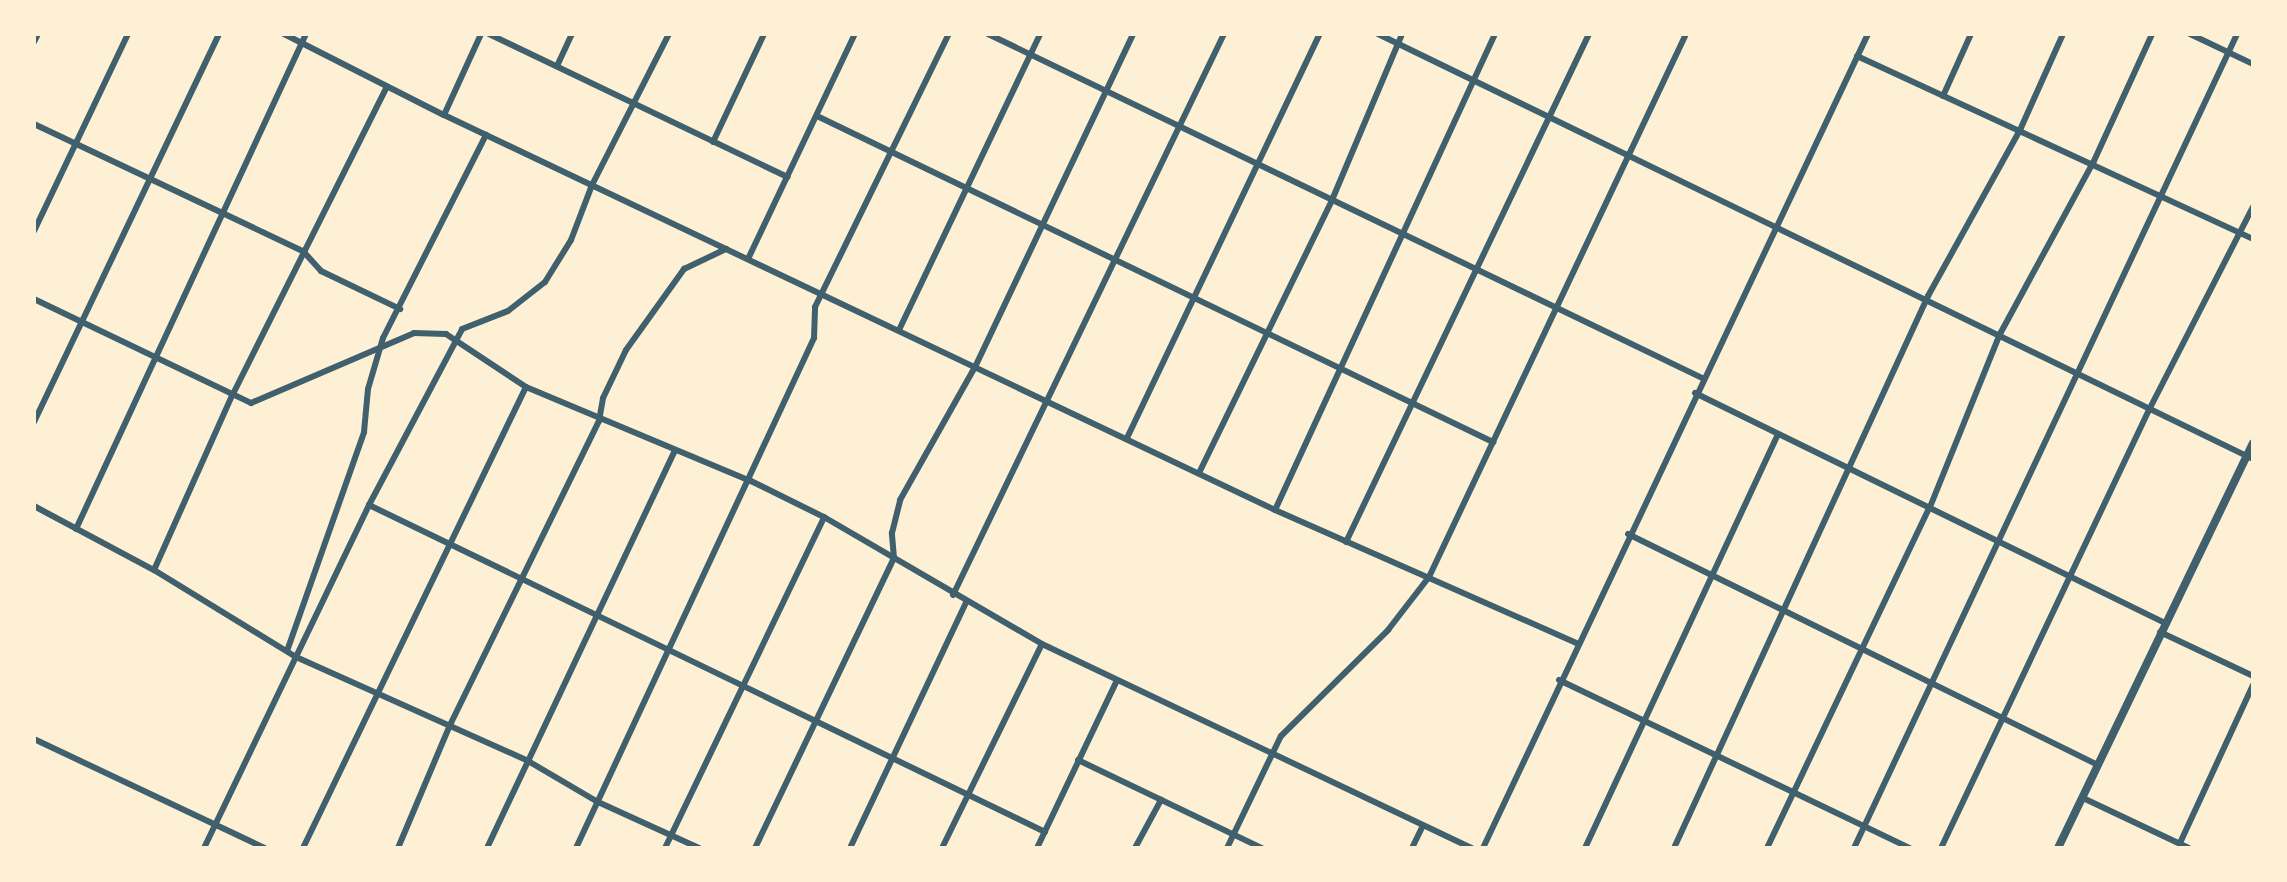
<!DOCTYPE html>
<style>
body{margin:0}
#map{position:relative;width:2287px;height:882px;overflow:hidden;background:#fdf0d5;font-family:"Public Sans",sans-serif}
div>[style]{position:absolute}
.minor>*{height:6px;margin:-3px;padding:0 3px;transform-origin:3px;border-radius:3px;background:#3f606c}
.tertiary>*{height:8px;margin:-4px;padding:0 4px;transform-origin:4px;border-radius:4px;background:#3f606c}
span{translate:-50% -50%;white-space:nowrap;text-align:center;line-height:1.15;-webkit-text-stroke:6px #fdf0d5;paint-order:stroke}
.frame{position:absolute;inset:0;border:36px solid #fdf0d5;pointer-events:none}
</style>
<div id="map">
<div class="minor">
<div style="left:284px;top:34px;width:179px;rotate:26.9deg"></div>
<div style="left:444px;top:115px;width:920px;rotate:25.42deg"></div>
<div style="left:1275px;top:510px;width:330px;rotate:23.8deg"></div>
<div style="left:489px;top:34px;width:331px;rotate:25.6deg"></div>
<div style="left:988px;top:34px;width:793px;rotate:25.72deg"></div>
<div style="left:1378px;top:34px;width:973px;rotate:25.91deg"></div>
<div style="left:2190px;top:34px;width:70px;rotate:25.5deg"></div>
<div style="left:34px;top:42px;width:9px;rotate:-63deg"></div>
<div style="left:1857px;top:56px;width:436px;rotate:24.8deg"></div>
<div style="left:557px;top:66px;width:35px;rotate:-65deg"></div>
<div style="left:1943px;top:96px;width:68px;rotate:-65.7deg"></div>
<div style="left:444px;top:115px;width:89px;rotate:-65.4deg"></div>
<div style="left:817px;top:116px;width:751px;rotate:25.75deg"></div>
<div style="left:34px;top:124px;width:297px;rotate:25.3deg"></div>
<div style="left:303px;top:251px;width:27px;rotate:48deg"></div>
<div style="left:321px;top:271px;width:88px;rotate:25.7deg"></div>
<div style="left:713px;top:142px;width:119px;rotate:-64.7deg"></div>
<div style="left:34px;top:231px;width:218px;rotate:-64.5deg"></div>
<div style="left:748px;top:259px;width:249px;rotate:-64.6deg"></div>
<div style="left:34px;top:299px;width:241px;rotate:25.6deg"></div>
<div style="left:251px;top:403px;width:177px;rotate:-23.2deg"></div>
<div style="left:414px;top:333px;width:32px;rotate:2deg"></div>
<div style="left:446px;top:334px;width:96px;rotate:33.5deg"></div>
<div style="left:526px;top:387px;width:244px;rotate:22.7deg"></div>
<div style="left:751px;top:481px;width:81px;rotate:26.3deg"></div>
<div style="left:824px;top:517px;width:252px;rotate:30.2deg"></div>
<div style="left:1042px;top:644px;width:476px;rotate:25.4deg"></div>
<div style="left:899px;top:330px;width:328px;rotate:-64.5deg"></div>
<div style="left:1695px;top:393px;width:523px;rotate:26.08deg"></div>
<div style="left:34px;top:422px;width:430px;rotate:-64.5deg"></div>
<div style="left:1127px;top:438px;width:448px;rotate:-64.5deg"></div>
<div style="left:1199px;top:473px;width:304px;rotate:-64deg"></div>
<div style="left:1332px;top:200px;width:180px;rotate:-67.1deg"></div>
<div style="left:369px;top:505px;width:751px;rotate:25.81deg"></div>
<div style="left:34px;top:506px;width:136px;rotate:28.1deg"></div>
<div style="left:154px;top:570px;width:167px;rotate:31.5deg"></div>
<div style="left:296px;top:657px;width:254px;rotate:24.1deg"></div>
<div style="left:528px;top:761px;width:81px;rotate:30.4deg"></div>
<div style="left:598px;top:802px;width:111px;rotate:24.5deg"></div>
<div style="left:1275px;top:510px;width:524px;rotate:-65.19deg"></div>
<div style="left:76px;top:529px;width:546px;rotate:-65.08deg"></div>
<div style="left:1628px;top:534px;width:524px;rotate:26.17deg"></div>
<div style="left:1346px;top:542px;width:563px;rotate:-64.44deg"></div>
<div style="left:154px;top:570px;width:191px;rotate:-65.9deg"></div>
<div style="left:232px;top:396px;width:346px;rotate:-63.4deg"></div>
<div style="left:953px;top:595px;width:623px;rotate:-64.22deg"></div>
<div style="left:2160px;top:632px;width:103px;rotate:25.3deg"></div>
<div style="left:287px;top:651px;width:232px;rotate:-70.6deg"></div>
<div style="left:364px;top:432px;width:43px;rotate:-84.7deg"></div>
<div style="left:368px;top:389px;width:53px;rotate:-73.6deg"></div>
<div style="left:383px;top:338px;width:228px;rotate:-63.1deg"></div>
<div style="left:1559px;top:680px;width:389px;rotate:25.6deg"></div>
<div style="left:34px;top:739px;width:255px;rotate:25.3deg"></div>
<div style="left:1078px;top:760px;width:204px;rotate:25.6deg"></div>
<div style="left:2083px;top:798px;width:117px;rotate:25.3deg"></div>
<div style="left:2180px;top:843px;width:174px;rotate:-65.2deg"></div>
<div style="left:204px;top:848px;width:381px;rotate:-64.3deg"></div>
<div style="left:369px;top:505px;width:199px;rotate:-62.1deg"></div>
<div style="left:462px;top:329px;width:49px;rotate:-21.4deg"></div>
<div style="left:508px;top:311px;width:47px;rotate:-38.1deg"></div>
<div style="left:545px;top:282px;width:49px;rotate:-58.2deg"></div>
<div style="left:571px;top:240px;width:59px;rotate:-69.1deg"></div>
<div style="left:592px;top:185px;width:169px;rotate:-63deg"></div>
<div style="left:303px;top:848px;width:512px;rotate:-64.19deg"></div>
<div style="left:398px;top:848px;width:134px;rotate:-67.1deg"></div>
<div style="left:450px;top:725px;width:339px;rotate:-63.9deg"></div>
<div style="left:599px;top:421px;width:23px;rotate:-80deg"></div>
<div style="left:603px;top:398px;width:53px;rotate:-64.4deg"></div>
<div style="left:626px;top:350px;width:100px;rotate:-54.4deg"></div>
<div style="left:684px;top:269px;width:47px;rotate:-25.5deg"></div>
<div style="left:487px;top:848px;width:439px;rotate:-64.7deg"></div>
<div style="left:576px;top:848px;width:563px;rotate:-64.98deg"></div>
<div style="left:814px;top:338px;width:31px;rotate:-88deg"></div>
<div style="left:815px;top:307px;width:304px;rotate:-63.9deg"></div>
<div style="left:665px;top:848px;width:367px;rotate:-64.3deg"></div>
<div style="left:755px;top:848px;width:322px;rotate:-64.4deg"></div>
<div style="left:894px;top:558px;width:25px;rotate:-95deg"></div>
<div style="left:892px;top:533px;width:34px;rotate:-76deg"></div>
<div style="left:900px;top:500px;width:155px;rotate:-60.6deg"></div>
<div style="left:976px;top:365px;width:366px;rotate:-64.6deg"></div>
<div style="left:850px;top:848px;width:271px;rotate:-64.7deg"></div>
<div style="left:942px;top:848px;width:227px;rotate:-63.9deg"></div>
<div style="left:1037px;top:848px;width:186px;rotate:-64.5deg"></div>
<div style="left:1135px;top:848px;width:55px;rotate:-61.6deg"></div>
<div style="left:1227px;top:848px;width:124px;rotate:-64.3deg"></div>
<div style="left:1281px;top:736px;width:151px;rotate:-44.7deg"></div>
<div style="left:1388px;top:630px;width:67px;rotate:-52.3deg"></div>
<div style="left:1429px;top:577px;width:601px;rotate:-64.67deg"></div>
<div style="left:1412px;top:848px;width:25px;rotate:-64deg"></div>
<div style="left:1483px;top:848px;width:900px;rotate:-64.69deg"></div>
<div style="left:1585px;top:848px;width:456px;rotate:-65deg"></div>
<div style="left:1674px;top:848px;width:608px;rotate:-65.29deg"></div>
<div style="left:1928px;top:296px;width:190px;rotate:-61deg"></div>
<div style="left:2020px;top:130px;width:105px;rotate:-65.9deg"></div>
<div style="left:1767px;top:848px;width:378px;rotate:-64.5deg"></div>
<div style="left:1930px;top:507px;width:187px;rotate:-68deg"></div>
<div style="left:2000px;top:334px;width:195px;rotate:-61.5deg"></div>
<div style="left:2093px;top:163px;width:142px;rotate:-65.4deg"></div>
<div style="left:1854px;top:848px;width:900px;rotate:-64.8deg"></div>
<div style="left:1941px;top:848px;width:487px;rotate:-64.6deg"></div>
<div style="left:2150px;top:408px;width:226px;rotate:-62.9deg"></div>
</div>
<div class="tertiary">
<div style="left:2058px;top:848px;width:449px;rotate:-64.3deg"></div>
</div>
<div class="frame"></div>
</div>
